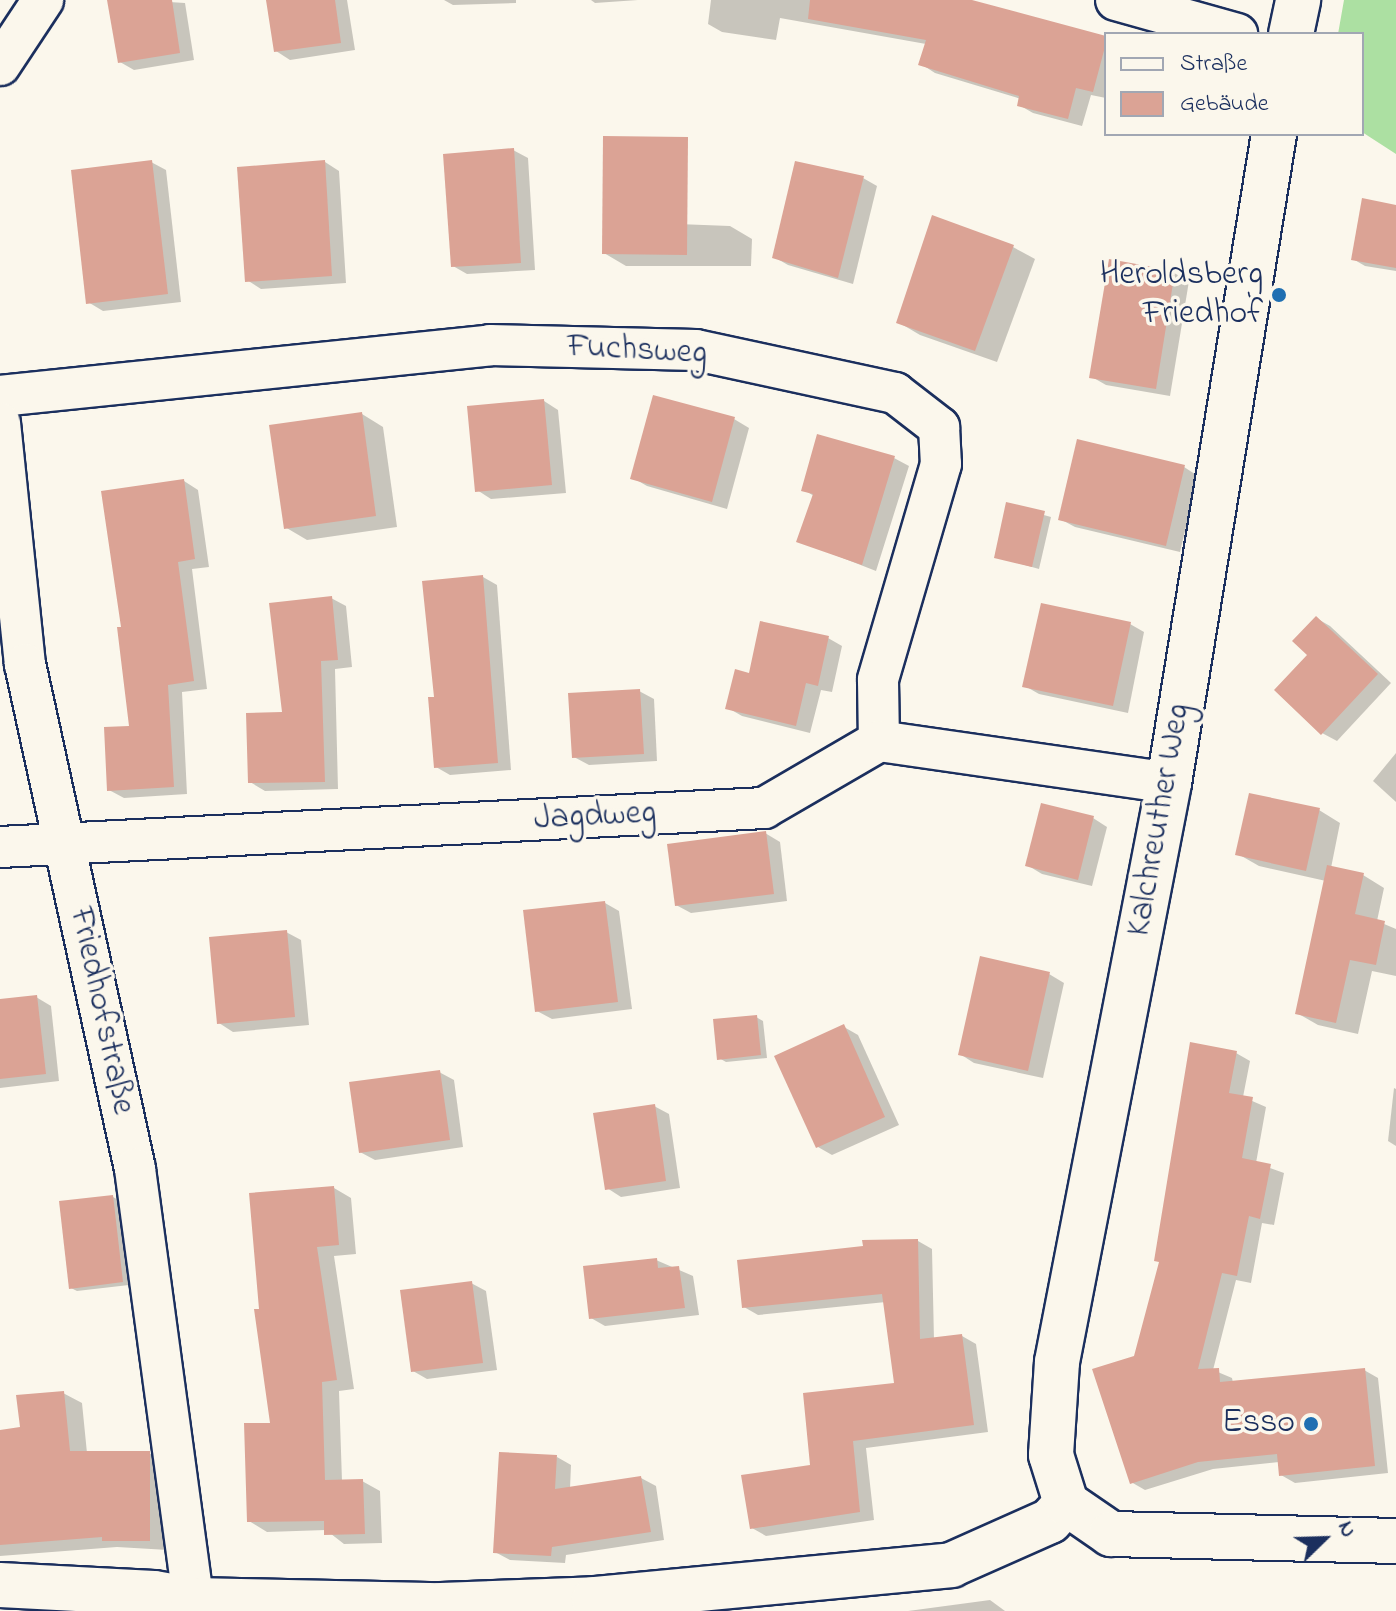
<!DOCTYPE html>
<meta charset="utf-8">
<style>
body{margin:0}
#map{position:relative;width:1396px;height:1611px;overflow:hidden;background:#fbf7ec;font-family:"Indie Flower",sans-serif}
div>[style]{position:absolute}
.green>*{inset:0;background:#ace0a2}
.shadow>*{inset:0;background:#0003}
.building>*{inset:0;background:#dba395}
.roads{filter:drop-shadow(2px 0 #1b2f5e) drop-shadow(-2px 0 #1b2f5e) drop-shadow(0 2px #1b2f5e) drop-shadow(0 -2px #1b2f5e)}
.minor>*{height:40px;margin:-20px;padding:0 20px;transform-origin:20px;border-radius:20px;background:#fbf7ec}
.tertiary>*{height:44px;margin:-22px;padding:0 22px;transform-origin:22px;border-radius:22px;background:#fbf7ec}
.secondary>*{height:44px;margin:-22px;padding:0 22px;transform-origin:22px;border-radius:22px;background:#fbf7ec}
.dots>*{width:22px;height:22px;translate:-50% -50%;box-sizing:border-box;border:4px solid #fbf7ec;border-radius:50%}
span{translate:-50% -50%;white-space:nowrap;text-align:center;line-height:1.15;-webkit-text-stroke:7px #fbf7ec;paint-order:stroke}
.poi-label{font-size:34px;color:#1b2f5e}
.right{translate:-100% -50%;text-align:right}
.street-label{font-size:34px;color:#1b2f5e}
.legend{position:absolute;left:1104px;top:32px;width:260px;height:104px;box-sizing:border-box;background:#fbf7ec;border:2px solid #a1a7b3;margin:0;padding:10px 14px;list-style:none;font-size:24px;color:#1b2f5e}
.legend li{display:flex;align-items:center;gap:16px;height:40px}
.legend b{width:40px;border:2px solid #a1a7b3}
.north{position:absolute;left:1284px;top:1499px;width:80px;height:80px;-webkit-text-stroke:6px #fbf7ec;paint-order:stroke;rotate:67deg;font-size:22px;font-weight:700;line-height:32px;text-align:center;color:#1b2f5e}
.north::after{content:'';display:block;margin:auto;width:28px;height:36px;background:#1b2f5e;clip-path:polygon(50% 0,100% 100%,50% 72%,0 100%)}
</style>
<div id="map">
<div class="green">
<div style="clip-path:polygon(1344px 0,1396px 0,1396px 154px,1362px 132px,1362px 34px,1338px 34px)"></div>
</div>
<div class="shadow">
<div style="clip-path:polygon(138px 0,185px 3px,194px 60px,134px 70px,120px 62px)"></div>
<div style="clip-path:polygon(268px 0,347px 0,355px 50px,290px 60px,276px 51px)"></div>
<div style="clip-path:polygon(444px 0,516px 0,516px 3px,453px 5px)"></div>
<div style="clip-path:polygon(591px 0,638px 0,595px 3px)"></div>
<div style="clip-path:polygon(711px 0,967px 0,1106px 38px,1106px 98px,1091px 95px,1082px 126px,1033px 113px,1019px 105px,1021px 99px,935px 73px,921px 64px,926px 44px,780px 18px,776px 40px,722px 32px,708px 24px)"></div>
<div style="clip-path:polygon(513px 150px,528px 158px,535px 270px,467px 274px,453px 266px)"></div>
<div style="clip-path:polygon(151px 162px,166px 170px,181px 302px,103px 311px,88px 302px)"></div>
<div style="clip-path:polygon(325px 162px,339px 171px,346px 283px,261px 289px,247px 280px)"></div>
<div style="clip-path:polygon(863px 178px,877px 186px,853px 284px,788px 265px,774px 257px)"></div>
<div style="clip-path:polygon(1396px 207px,1396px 271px,1365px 266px,1353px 259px)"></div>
<div style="clip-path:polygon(678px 224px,730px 226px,752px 239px,751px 266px,626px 266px,604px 253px)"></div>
<div style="clip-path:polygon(1013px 247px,1035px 259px,997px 362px,920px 335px,898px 322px)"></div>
<div style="clip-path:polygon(1174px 273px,1189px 281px,1170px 396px,1106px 385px,1092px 377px)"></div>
<div style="clip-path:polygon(654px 397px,734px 419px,749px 428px,727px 509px,647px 486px,633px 478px)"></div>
<div style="clip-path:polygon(544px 401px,558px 410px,566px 493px,491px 499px,477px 490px)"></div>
<div style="clip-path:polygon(362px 414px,383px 427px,397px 527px,307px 540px,285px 527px)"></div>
<div style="clip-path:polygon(894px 458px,909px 466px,876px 571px,799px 541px,814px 496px,804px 490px)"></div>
<div style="clip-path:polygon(1184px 467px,1198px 476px,1180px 552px,1075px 527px,1060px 519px)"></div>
<div style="clip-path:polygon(184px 481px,198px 490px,209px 567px,192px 569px,207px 689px,182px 692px,187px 794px,124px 798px,109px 790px,131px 727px)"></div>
<div style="clip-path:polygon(1008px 505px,1051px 517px,1039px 569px,996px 557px)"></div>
<div style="clip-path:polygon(483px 577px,497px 585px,511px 770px,450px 775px,436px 767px)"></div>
<div style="clip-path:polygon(331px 598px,346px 606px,352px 667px,335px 669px,338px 789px,265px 791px,250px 782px,284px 714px)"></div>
<div style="clip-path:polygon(1316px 618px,1330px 626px,1391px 683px,1337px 741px,1322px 733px,1310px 654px)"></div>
<div style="clip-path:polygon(1130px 624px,1144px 632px,1128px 713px,1039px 694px,1025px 686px)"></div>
<div style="clip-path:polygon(828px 638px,842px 646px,832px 692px,821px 690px,810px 733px,742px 716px,728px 708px,750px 675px)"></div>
<div style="clip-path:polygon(639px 691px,654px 699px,657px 761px,589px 765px,574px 757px)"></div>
<div style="clip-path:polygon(1396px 753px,1396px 802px,1373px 781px)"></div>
<div style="clip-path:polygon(1319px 810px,1340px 823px,1331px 868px,1363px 875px,1384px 888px,1377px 921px,1396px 929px,1396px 976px,1372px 971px,1358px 1034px,1318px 1025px,1297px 1013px,1326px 881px,1259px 866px,1238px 854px)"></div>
<div style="clip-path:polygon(1093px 818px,1107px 827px,1092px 886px,1042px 874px,1027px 865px)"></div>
<div style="clip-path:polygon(765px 833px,780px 842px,787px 901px,691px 913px,676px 905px)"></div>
<div style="clip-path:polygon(605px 903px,619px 911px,632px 1009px,552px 1019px,537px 1011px)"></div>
<div style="clip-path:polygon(286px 932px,301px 940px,309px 1025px,233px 1032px,219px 1023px)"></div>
<div style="clip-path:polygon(1049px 974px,1064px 983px,1043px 1078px,974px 1063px,960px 1054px)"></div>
<div style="clip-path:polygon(36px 997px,51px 1006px,59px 1081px,0 1088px,0 1001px)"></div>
<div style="clip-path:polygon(756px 1017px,763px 1021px,767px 1058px,726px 1062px,719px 1058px)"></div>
<div style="clip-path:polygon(844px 1027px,858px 1035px,899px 1125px,832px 1155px,818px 1147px)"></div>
<div style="clip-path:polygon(1236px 1053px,1250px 1061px,1243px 1097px,1266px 1107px,1256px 1163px,1284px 1173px,1274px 1225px,1262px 1223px,1251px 1283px,1236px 1280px,1213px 1370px,1232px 1378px,1233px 1383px,1364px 1370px,1378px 1378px,1388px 1473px,1295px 1483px,1281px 1475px,1279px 1462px,1213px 1469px,1145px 1490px,1131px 1482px,1135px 1358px)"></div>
<div style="clip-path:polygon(439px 1072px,454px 1080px,463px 1147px,375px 1160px,360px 1152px)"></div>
<div style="clip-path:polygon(1394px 1088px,1396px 1089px,1396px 1146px,1388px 1141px)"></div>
<div style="clip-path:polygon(654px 1106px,669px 1114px,680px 1188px,621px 1197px,607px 1188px)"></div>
<div style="clip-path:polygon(334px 1188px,351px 1198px,356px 1254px,334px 1256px,354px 1389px,339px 1391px,342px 1481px,362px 1481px,380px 1491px,382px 1543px,344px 1544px,326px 1530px,267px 1532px,249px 1521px,272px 1425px,261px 1311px)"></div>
<div style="clip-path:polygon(113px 1197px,120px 1201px,129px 1285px,77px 1291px,71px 1288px)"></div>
<div style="clip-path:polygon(918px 1241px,932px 1249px,934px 1340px,962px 1336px,976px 1344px,988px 1432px,866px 1448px,874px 1520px,766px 1536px,752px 1528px,897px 1385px,886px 1302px,758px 1315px,744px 1307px)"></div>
<div style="clip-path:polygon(656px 1260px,693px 1276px,699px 1315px,605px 1326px,591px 1318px)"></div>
<div style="clip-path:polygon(471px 1283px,486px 1291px,497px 1370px,427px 1379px,413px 1371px)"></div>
<div style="clip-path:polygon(63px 1393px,82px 1403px,87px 1453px,149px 1453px,168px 1463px,168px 1550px,117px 1547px,0 1556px,0 1432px,22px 1429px)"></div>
<div style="clip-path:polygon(557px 1457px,571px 1465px,570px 1489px,641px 1478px,656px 1486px,664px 1540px,566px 1555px,565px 1563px,510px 1560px,495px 1552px)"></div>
<div style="clip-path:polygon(990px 1600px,1005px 1611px,908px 1611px)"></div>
</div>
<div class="building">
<div style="clip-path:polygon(107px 0,172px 0,180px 53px,118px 63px)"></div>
<div style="clip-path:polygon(266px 0,335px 0,341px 43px,274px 52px)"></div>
<div style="clip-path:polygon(810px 0,972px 0,1106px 36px,1106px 43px,1093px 92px,1076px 88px,1068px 119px,1017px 106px,1019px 96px,918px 65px,926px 40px,808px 19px)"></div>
<div style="clip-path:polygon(603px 136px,688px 137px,687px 255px,602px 254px)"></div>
<div style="clip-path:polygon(514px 148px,521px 263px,451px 267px,443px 154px)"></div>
<div style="clip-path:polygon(152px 160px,168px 294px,86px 304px,71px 170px)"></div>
<div style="clip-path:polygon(325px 160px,332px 276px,245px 282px,237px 167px)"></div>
<div style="clip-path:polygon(795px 161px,864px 176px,838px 278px,772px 258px)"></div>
<div style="clip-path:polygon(1362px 198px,1396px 205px,1396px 268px,1351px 260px)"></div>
<div style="clip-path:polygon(932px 215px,1014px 245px,975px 351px,896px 323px)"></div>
<div style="clip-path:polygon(1109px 259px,1175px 271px,1156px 389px,1089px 378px)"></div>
<div style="clip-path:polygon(653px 395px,735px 417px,712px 502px,630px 479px)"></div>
<div style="clip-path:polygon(544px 399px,552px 485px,475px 492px,467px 406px)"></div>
<div style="clip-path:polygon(362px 412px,376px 516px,284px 529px,269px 425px)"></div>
<div style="clip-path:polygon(817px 434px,895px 456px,862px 565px,796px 542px,813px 494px,801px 491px)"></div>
<div style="clip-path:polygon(1077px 439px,1185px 465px,1166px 546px,1058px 520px)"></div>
<div style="clip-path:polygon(184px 479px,195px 559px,178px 562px,194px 681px,168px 685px,174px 787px,107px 791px,104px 727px,129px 726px,117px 627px,121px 627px,101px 491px)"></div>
<div style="clip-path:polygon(1006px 502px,1045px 511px,1032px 567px,994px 558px)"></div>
<div style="clip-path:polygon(483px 575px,498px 763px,434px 768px,428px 697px,434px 697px,422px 581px)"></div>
<div style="clip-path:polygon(332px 596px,338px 660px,321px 661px,325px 782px,248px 783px,246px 713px,282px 712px,269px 603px)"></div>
<div style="clip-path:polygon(1041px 603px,1131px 622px,1113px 706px,1022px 687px)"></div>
<div style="clip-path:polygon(1316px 616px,1378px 674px,1321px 735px,1274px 690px,1307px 655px,1292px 641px)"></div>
<div style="clip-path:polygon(760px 621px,829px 636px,818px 686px,806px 683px,796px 726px,725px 709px,735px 669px,749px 673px)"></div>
<div style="clip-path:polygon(640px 689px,644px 754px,572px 758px,568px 693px)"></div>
<div style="clip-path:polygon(1249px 793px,1320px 808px,1306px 871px,1235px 855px)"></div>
<div style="clip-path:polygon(1041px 803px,1094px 816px,1078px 880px,1025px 866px)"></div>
<div style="clip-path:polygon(766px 831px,774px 894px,675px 906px,667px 844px)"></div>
<div style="clip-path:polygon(1327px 865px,1364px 873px,1355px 914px,1385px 921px,1376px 965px,1350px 960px,1336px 1023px,1295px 1014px)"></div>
<div style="clip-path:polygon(605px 901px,618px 1002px,535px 1012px,523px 910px)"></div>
<div style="clip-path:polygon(287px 930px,295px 1017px,217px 1024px,209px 937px)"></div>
<div style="clip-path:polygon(980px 956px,1050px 972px,1028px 1071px,958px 1055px)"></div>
<div style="clip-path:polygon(37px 995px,46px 1074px,0 1079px,0 999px)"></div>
<div style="clip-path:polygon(757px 1015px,761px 1055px,717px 1060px,713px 1019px)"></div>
<div style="clip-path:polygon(844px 1024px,885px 1117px,816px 1148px,774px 1056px)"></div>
<div style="clip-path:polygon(1190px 1042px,1237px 1051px,1229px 1093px,1253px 1097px,1242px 1158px,1271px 1164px,1260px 1219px,1249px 1216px,1237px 1276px,1222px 1273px,1198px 1369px,1219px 1368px,1220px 1382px,1365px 1368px,1375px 1466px,1279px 1476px,1277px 1454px,1198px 1462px,1130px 1484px,1092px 1369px,1134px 1356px,1159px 1262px,1154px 1261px)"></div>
<div style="clip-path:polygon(440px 1070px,450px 1140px,359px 1153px,349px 1082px)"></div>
<div style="clip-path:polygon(655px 1104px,666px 1181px,605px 1190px,593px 1113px)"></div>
<div style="clip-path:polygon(334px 1186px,339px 1245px,317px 1247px,337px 1380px,322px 1382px,325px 1480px,363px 1479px,365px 1534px,324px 1535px,324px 1521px,247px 1522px,244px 1423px,270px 1423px,254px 1309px,259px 1309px,249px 1193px)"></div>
<div style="clip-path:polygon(113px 1195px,123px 1282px,69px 1289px,59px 1201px)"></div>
<div style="clip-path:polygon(918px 1239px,920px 1339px,962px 1334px,974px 1425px,853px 1441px,860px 1512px,750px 1529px,741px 1475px,810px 1465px,803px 1393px,894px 1383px,882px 1294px,742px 1308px,737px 1260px,863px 1246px,862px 1240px)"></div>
<div style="clip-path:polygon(657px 1258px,658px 1268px,679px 1266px,685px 1308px,589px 1319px,583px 1266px)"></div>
<div style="clip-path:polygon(472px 1281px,483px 1363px,411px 1372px,400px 1290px)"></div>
<div style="clip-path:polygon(64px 1391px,70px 1451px,150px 1451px,150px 1541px,102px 1541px,102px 1537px,0 1545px,0 1430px,20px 1427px,16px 1395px)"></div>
<div style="clip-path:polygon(499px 1452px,557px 1455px,555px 1489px,641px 1476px,651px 1532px,552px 1547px,551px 1556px,493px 1553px)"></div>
</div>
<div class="roads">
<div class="minor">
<div style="left:1116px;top:0;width:126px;rotate:15.7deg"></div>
<div style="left:0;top:65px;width:78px;rotate:-56.5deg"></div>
<div style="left:0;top:396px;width:493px;rotate:-5.9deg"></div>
<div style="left:490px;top:345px;width:206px;rotate:1.4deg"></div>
<div style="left:696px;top:350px;width:204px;rotate:12.2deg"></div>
<div style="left:895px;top:393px;width:56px;rotate:37.7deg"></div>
<div style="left:939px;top:427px;width:37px;rotate:87deg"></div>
<div style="left:941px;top:464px;width:225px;rotate:106.3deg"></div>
<div style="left:878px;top:680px;width:61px;rotate:89.1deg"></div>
<div style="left:0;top:423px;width:242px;rotate:84.1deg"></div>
<div style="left:25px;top:664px;width:517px;rotate:77.71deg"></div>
<div style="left:135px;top:1169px;width:435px;rotate:82.3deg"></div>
<div style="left:0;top:847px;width:765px;rotate:-2.92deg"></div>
<div style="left:764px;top:808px;width:133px;rotate:-30.2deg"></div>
<div style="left:879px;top:741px;width:293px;rotate:8.2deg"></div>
</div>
<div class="tertiary">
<div style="left:0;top:1585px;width:154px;rotate:3deg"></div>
<div style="left:154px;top:1593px;width:40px;rotate:10deg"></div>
<div style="left:193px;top:1600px;width:248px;rotate:1.2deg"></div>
<div style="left:441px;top:1605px;width:153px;rotate:-2.2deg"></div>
<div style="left:594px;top:1599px;width:359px;rotate:-5.4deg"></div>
<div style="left:951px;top:1565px;width:108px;rotate:-24deg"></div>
<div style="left:1050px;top:1521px;width:24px;rotate:-48deg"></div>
</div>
<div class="secondary">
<div style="left:1291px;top:34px;width:35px;rotate:-78deg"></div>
<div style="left:1274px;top:134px;width:657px;rotate:99.19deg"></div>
<div style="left:1169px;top:783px;width:590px;rotate:100.95deg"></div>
<div style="left:1057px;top:1362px;width:93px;rotate:93.7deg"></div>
<div style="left:1051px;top:1455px;width:50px;rotate:72.6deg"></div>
<div style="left:1066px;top:1503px;width:55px;rotate:34.6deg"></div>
<div style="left:1111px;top:1534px;width:285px;rotate:1.4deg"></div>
</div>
</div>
<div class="dots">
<div style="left:1279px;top:295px;background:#1f6fb2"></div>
<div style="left:1311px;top:1424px;background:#1f6fb2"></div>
</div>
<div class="poi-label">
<span class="right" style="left:1263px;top:295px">Heroldsberg<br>Friedhof</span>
<span class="right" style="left:1295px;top:1424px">Esso</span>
</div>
<div class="street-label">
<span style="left:637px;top:351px;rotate:3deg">Fuchsweg</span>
<span style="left:595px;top:817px;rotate:-3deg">Jagdweg</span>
<span style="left:1160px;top:820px;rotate:-80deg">Kalchreuther Weg</span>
<span style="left:101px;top:1011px;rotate:78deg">Friedhofstraße</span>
</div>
<ul class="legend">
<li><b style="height:10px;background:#fbf7ec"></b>Straße</li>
<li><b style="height:22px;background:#dba395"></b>Gebäude</li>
</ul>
<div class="north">N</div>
</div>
